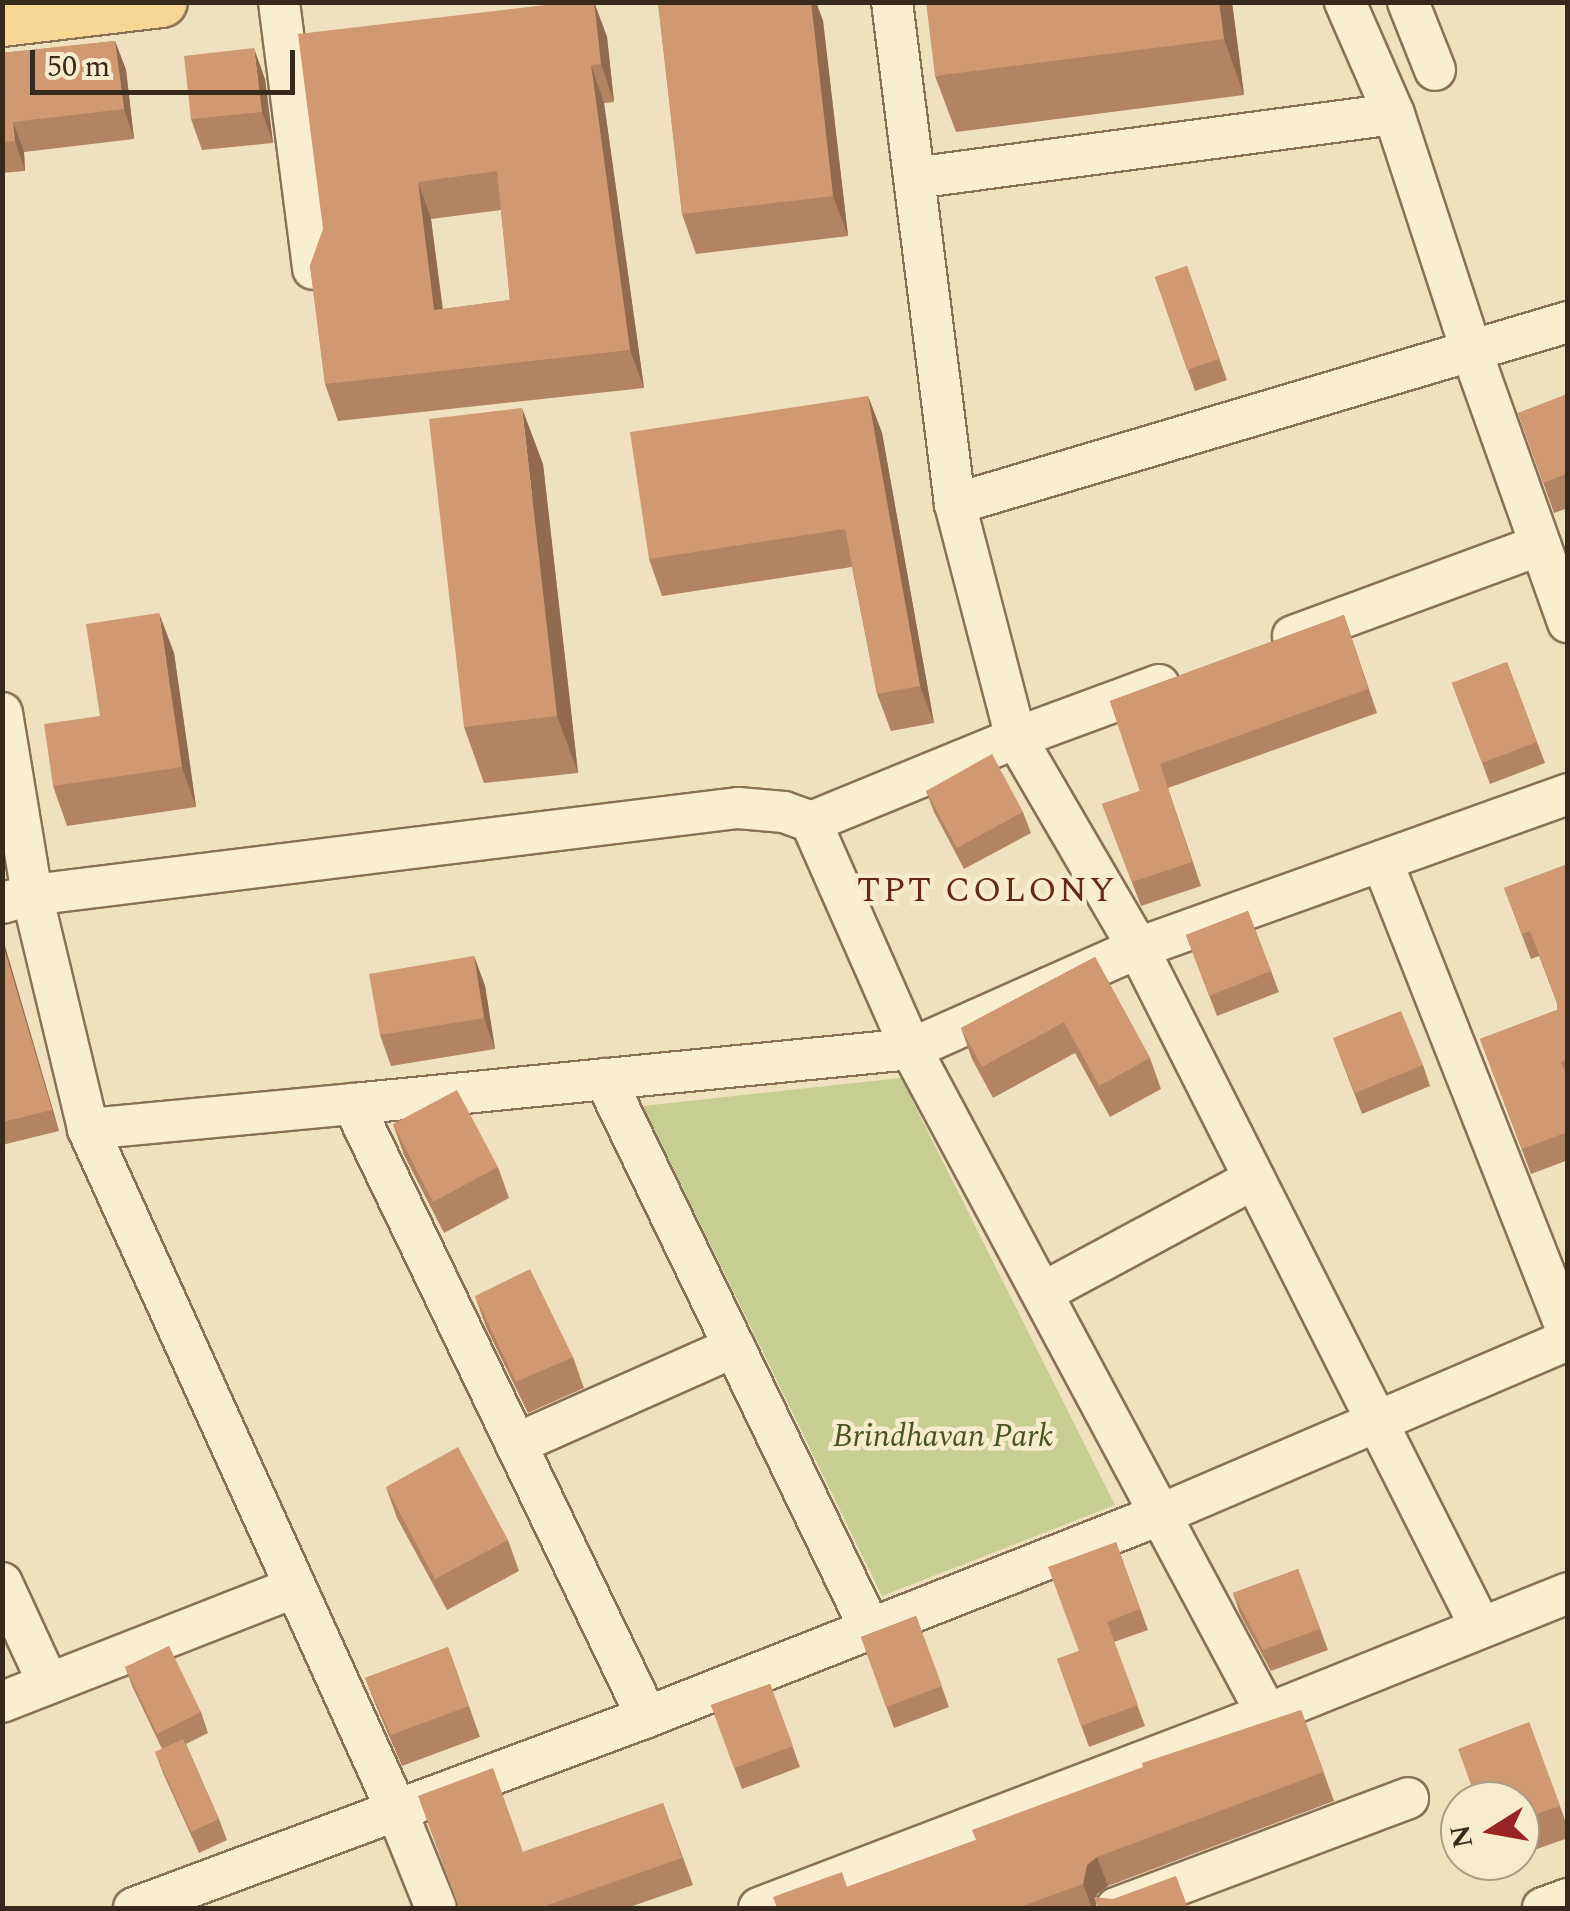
<!DOCTYPE html>
<style>
body{margin:0}
#map{position:relative;width:1570px;height:1911px;overflow:hidden;background:#f0e1be;font-family:Spectral,serif}
div>[style]{position:absolute}
.green>*{inset:0;background:#c7ce91}
.roads{filter:drop-shadow(2px 0 #897156) drop-shadow(-2px 0 #897156) drop-shadow(0 2px #897156) drop-shadow(0 -2px #897156)}
.minor>*{height:40px;margin:-20px;padding:0 20px;transform-origin:20px;border-radius:20px;background:#faeed1}
.major>*{height:50px;margin:-25px;padding:0 25px;transform-origin:25px;border-radius:25px;background:#f6d793}
.wall>*{inset:0;background:#b38461}
.shaded-wall>*{inset:0;background:#926b4f}
.building>*{inset:0;background:#d09971}
span{translate:-50% -50%;white-space:nowrap;text-align:center;line-height:1.15;-webkit-text-stroke:9px #f7ebce;paint-order:stroke}
.park-label{font-size:32px;color:#475521;font-style:italic}
.neighbourhood-label{font-size:35px;color:#662919;letter-spacing:2.5px}
.frame{position:absolute;inset:0;border:5px solid #37291b;pointer-events:none}
.north{position:absolute;left:1440px;top:1781px;width:100px;height:100px;box-sizing:border-box;background:#f7ebce;border:2px solid #aa9d86;border-radius:50%;rotate:259deg;font-size:28px;font-weight:700;line-height:40px;text-align:center;color:#37291b}
.north::after{content:'';display:block;margin:auto;width:35px;height:45px;background:#9a2324;clip-path:polygon(50% 0,100% 100%,50% 72%,0 100%)}
.scale{position:absolute;left:30px;top:50px;width:265px;height:45px;box-sizing:border-box;border:5px solid #37291b;border-top:0;padding-left:12px;font-size:30px;line-height:35px;white-space:nowrap;color:#37291b;-webkit-text-stroke:8px #f7ebce;paint-order:stroke}
</style>
<div id="map">
<div class="green">
<div style="clip-path:polygon(901px 1078px,1115px 1505px,882px 1596px,643px 1106px)"></div>
</div>
<div class="roads">
<div class="minor">
<div style="left:279px;top:2px;width:269px;rotate:82.7deg"></div>
<div style="left:892px;top:2px;width:506px;rotate:82.85deg"></div>
<div style="left:955px;top:504px;width:242px;rotate:75.4deg"></div>
<div style="left:1016px;top:738px;width:243px;rotate:59.8deg"></div>
<div style="left:1138px;top:948px;width:759px;rotate:63.23deg"></div>
<div style="left:1345px;top:2px;width:122px;rotate:66.4deg"></div>
<div style="left:1394px;top:114px;width:248px;rotate:71.9deg"></div>
<div style="left:1471px;top:350px;width:289px;rotate:70.4deg"></div>
<div style="left:1408px;top:2px;width:73px;rotate:68.3deg"></div>
<div style="left:914px;top:178px;width:484px;rotate:-7.6deg"></div>
<div style="left:955px;top:504px;width:639px;rotate:-16.54deg"></div>
<div style="left:1293px;top:636px;width:263px;rotate:-20.2deg"></div>
<div style="left:1159px;top:685px;width:153px;rotate:159.7deg"></div>
<div style="left:1016px;top:738px;width:222px;rotate:157.7deg"></div>
<div style="left:811px;top:822px;width:248px;rotate:66.2deg"></div>
<div style="left:911px;top:1049px;width:754px;rotate:61.84deg"></div>
<div style="left:2px;top:713px;width:184px;rotate:80.6deg"></div>
<div style="left:32px;top:895px;width:241px;rotate:76.5deg"></div>
<div style="left:88px;top:1129px;width:747px;rotate:65.63deg"></div>
<div style="left:396px;top:1809px;width:107px;rotate:68deg"></div>
<div style="left:1382px;top:861px;width:507px;rotate:68.49deg"></div>
<div style="left:2px;top:903px;width:31px;rotate:-15deg"></div>
<div style="left:32px;top:895px;width:711px;rotate:-7.03deg"></div>
<div style="left:738px;top:808px;width:46px;rotate:5deg"></div>
<div style="left:784px;top:812px;width:29px;rotate:20deg"></div>
<div style="left:605px;top:1079px;width:611px;rotate:64.27deg"></div>
<div style="left:353px;top:1104px;width:561px;rotate:-5.63deg"></div>
<div style="left:911px;top:1049px;width:248px;rotate:-24deg"></div>
<div style="left:1138px;top:948px;width:457px;rotate:-19.7deg"></div>
<div style="left:88px;top:1129px;width:266px;rotate:-5.4deg"></div>
<div style="left:353px;top:1104px;width:680px;rotate:64.38deg"></div>
<div style="left:1042px;top:1293px;width:241px;rotate:-28.3deg"></div>
<div style="left:516px;top:1444px;width:239px;rotate:-24deg"></div>
<div style="left:2px;top:1583px;width:110px;rotate:65.3deg"></div>
<div style="left:2px;top:1702px;width:313px;rotate:-21.4deg"></div>
<div style="left:134px;top:1908px;width:547px;rotate:-20.42deg"></div>
<div style="left:647px;top:1717px;width:550px;rotate:-21.53deg"></div>
<div style="left:1159px;top:1515px;width:445px;rotate:-23.2deg"></div>
<div style="left:759px;top:1908px;width:544px;rotate:-20.9deg"></div>
<div style="left:1267px;top:1714px;width:324px;rotate:-21.9deg"></div>
<div style="left:1116px;top:1908px;width:312px;rotate:-20.6deg"></div>
<div style="left:1543px;top:1908px;width:27px;rotate:-20deg"></div>
</div>
<div class="major">
<div style="left:2px;top:21px;width:161px;rotate:-6.8deg"></div>
</div>
</div>
<div class="wall">
<div style="clip-path:polygon(evenodd,594px 2px,607px 37px,614px 102px,604px 103px,644px 388px,338px 421px,325px 384px,310px 265px,594px 2px,501px 210px,510px 300px,443px 309px,431px 219px,501px 210px)"></div>
<div style="clip-path:polygon(658px 2px,816px 2px,823px 21px,848px 236px,696px 254px,682px 214px)"></div>
<div style="clip-path:polygon(1232px 2px,1244px 95px,956px 132px,935px 76px)"></div>
<div style="clip-path:polygon(115px 41px,126px 70px,134px 139px,24px 152px,25px 171px,2px 173px,2px 53px)"></div>
<div style="clip-path:polygon(265px 79px,273px 143px,202px 150px,191px 119px)"></div>
<div style="clip-path:polygon(1187px 266px,1227px 380px,1195px 391px,1155px 277px)"></div>
<div style="clip-path:polygon(1568px 394px,1568px 508px,1554px 513px,1518px 413px)"></div>
<div style="clip-path:polygon(868px 396px,882px 433px,934px 723px,891px 731px,877px 694px,852px 567px,662px 596px,649px 559px)"></div>
<div style="clip-path:polygon(543px 464px,578px 773px,484px 783px,464px 727px)"></div>
<div style="clip-path:polygon(1344px 615px,1377px 713px,1168px 788px,1201px 886px,1141px 906px,1102px 804px,1140px 791px,1110px 701px)"></div>
<div style="clip-path:polygon(174px 653px,196px 807px,67px 826px,53px 786px,100px 716px)"></div>
<div style="clip-path:polygon(1507px 662px,1545px 763px,1490px 784px,1452px 683px)"></div>
<div style="clip-path:polygon(926px 791px,1023px 812px,1031px 833px,964px 869px,934px 812px)"></div>
<div style="clip-path:polygon(1568px 864px,1568px 1160px,1531px 1174px,1480px 1039px,1557px 1010px,1557px 1003px,1539px 956px,1531px 959px,1504px 888px)"></div>
<div style="clip-path:polygon(1248px 911px,1279px 992px,1217px 1016px,1186px 935px)"></div>
<div style="clip-path:polygon(2px 936px,59px 1131px,2px 1145px)"></div>
<div style="clip-path:polygon(474px 956px,485px 986px,495px 1049px,391px 1066px,380px 1035px)"></div>
<div style="clip-path:polygon(1095px 957px,1150px 1058px,1161px 1089px,1110px 1117px,1075px 1053px,993px 1098px,972px 1059px,961px 1028px)"></div>
<div style="clip-path:polygon(1333px 1038px,1423px 1065px,1430px 1086px,1362px 1114px)"></div>
<div style="clip-path:polygon(393px 1124px,498px 1167px,509px 1198px,444px 1233px,404px 1155px)"></div>
<div style="clip-path:polygon(475px 1296px,573px 1357px,584px 1388px,528px 1413px,486px 1327px)"></div>
<div style="clip-path:polygon(386px 1487px,508px 1540px,519px 1571px,447px 1610px,397px 1518px)"></div>
<div style="clip-path:polygon(1116px 1542px,1148px 1630px,1114px 1642px,1145px 1726px,1089px 1747px,1057px 1659px,1079px 1651px)"></div>
<div style="clip-path:polygon(1298px 1569px,1328px 1650px,1271px 1671px,1240px 1614px,1233px 1593px)"></div>
<div style="clip-path:polygon(916px 1616px,949px 1707px,894px 1728px,861px 1637px)"></div>
<div style="clip-path:polygon(448px 1647px,480px 1737px,402px 1766px,377px 1708px,365px 1678px)"></div>
<div style="clip-path:polygon(125px 1667px,201px 1712px,208px 1733px,186px 1744px,219px 1819px,227px 1840px,199px 1853px,163px 1773px,155px 1752px,162px 1749px,133px 1688px)"></div>
<div style="clip-path:polygon(770px 1684px,800px 1767px,742px 1789px,711px 1705px)"></div>
<div style="clip-path:polygon(1301px 1710px,1334px 1801px,1108px 1886px,1097px 1894px,1096px 1898px,1188px 1908px,1095px 1902px,1094px 1908px,777px 1908px,847px 1887px,976px 1840px)"></div>
<div style="clip-path:polygon(1529px 1722px,1568px 1828px,1568px 1838px,1520px 1855px,1520px 1801px)"></div>
<div style="clip-path:polygon(663px 1803px,693px 1885px,627px 1908px,459px 1908px,523px 1852px)"></div>
</div>
<div class="shaded-wall">
<div style="clip-path:polygon(594px 2px,607px 37px,614px 102px,601px 64px)"></div>
<div style="clip-path:polygon(811px 2px,816px 2px,823px 21px,848px 236px,833px 196px)"></div>
<div style="clip-path:polygon(1219px 2px,1232px 2px,1244px 95px,1224px 39px)"></div>
<div style="clip-path:polygon(115px 41px,126px 70px,134px 139px,124px 109px)"></div>
<div style="clip-path:polygon(254px 48px,265px 79px,273px 143px,262px 112px)"></div>
<div style="clip-path:polygon(591px 65px,604px 103px,644px 388px,630px 350px)"></div>
<div style="clip-path:polygon(13px 122px,24px 152px,25px 171px,15px 141px)"></div>
<div style="clip-path:polygon(418px 182px,431px 219px,447px 347px,434px 310px)"></div>
<div style="clip-path:polygon(868px 396px,882px 433px,934px 723px,920px 686px)"></div>
<div style="clip-path:polygon(522px 408px,543px 464px,578px 773px,557px 716px)"></div>
<div style="clip-path:polygon(159px 613px,174px 653px,196px 807px,182px 767px)"></div>
<div style="clip-path:polygon(2px 936px,59px 1131px,52px 1110px,2px 941px)"></div>
<div style="clip-path:polygon(474px 956px,485px 986px,495px 1049px,484px 1018px)"></div>
<div style="clip-path:polygon(1097px 1857px,1108px 1886px,1097px 1894px,1094px 1908px,1092px 1908px,1083px 1884px,1087px 1865px)"></div>
</div>
<div class="building">
<div style="clip-path:polygon(evenodd,571px 2px,594px 2px,601px 64px,591px 65px,630px 350px,325px 384px,310px 265px,323px 229px,298px 34px,571px 2px,497px 171px,510px 300px,434px 310px,418px 182px,497px 171px)"></div>
<div style="clip-path:polygon(658px 2px,811px 2px,833px 196px,682px 214px)"></div>
<div style="clip-path:polygon(926px 2px,1219px 2px,1224px 39px,935px 76px)"></div>
<div style="clip-path:polygon(115px 41px,124px 109px,13px 122px,15px 141px,2px 142px,2px 53px)"></div>
<div style="clip-path:polygon(254px 48px,262px 112px,191px 119px,184px 56px)"></div>
<div style="clip-path:polygon(1187px 266px,1219px 359px,1187px 370px,1155px 277px)"></div>
<div style="clip-path:polygon(1568px 394px,1568px 473px,1543px 483px,1518px 413px)"></div>
<div style="clip-path:polygon(868px 396px,920px 686px,877px 694px,845px 529px,649px 559px,630px 432px)"></div>
<div style="clip-path:polygon(522px 408px,557px 716px,464px 727px,429px 419px)"></div>
<div style="clip-path:polygon(159px 613px,182px 767px,53px 786px,44px 724px,100px 716px,86px 624px)"></div>
<div style="clip-path:polygon(1344px 615px,1368px 689px,1160px 764px,1192px 862px,1132px 882px,1102px 804px,1140px 791px,1110px 701px)"></div>
<div style="clip-path:polygon(1507px 662px,1537px 742px,1482px 763px,1452px 683px)"></div>
<div style="clip-path:polygon(992px 754px,1023px 812px,957px 848px,926px 791px)"></div>
<div style="clip-path:polygon(1568px 864px,1568px 1059px,1561px 1062px,1568px 1079px,1568px 1132px,1522px 1149px,1480px 1039px,1557px 1010px,1557px 1002px,1530px 931px,1522px 934px,1504px 888px)"></div>
<div style="clip-path:polygon(1248px 911px,1271px 971px,1209px 996px,1186px 935px)"></div>
<div style="clip-path:polygon(2px 941px,52px 1110px,2px 1122px)"></div>
<div style="clip-path:polygon(474px 956px,484px 1018px,380px 1035px,369px 974px)"></div>
<div style="clip-path:polygon(1095px 957px,1150px 1058px,1099px 1086px,1064px 1022px,982px 1067px,961px 1028px)"></div>
<div style="clip-path:polygon(1401px 1011px,1423px 1065px,1355px 1093px,1333px 1038px)"></div>
<div style="clip-path:polygon(457px 1090px,498px 1167px,433px 1202px,393px 1124px)"></div>
<div style="clip-path:polygon(530px 1269px,573px 1357px,516px 1382px,475px 1296px)"></div>
<div style="clip-path:polygon(458px 1447px,508px 1540px,435px 1579px,386px 1487px)"></div>
<div style="clip-path:polygon(1116px 1542px,1140px 1609px,1107px 1622px,1138px 1705px,1081px 1726px,1057px 1659px,1079px 1651px,1048px 1567px)"></div>
<div style="clip-path:polygon(1298px 1569px,1320px 1629px,1263px 1650px,1233px 1593px)"></div>
<div style="clip-path:polygon(916px 1616px,942px 1686px,886px 1707px,861px 1637px)"></div>
<div style="clip-path:polygon(169px 1646px,201px 1712px,157px 1734px,125px 1667px)"></div>
<div style="clip-path:polygon(448px 1647px,469px 1706px,391px 1735px,365px 1678px)"></div>
<div style="clip-path:polygon(770px 1684px,793px 1746px,734px 1768px,711px 1705px)"></div>
<div style="clip-path:polygon(1301px 1710px,1324px 1772px,1097px 1857px,1087px 1865px,1083px 1884px,1017px 1908px,777px 1908px,773px 1897px,842px 1872px,847px 1887px,976px 1840px,972px 1830px,1143px 1767px,1142px 1763px)"></div>
<div style="clip-path:polygon(1529px 1722px,1560px 1806px,1520px 1820px,1520px 1801px,1477px 1801px,1458px 1749px)"></div>
<div style="clip-path:polygon(183px 1739px,219px 1819px,191px 1832px,155px 1752px)"></div>
<div style="clip-path:polygon(493px 1768px,523px 1852px,663px 1803px,682px 1858px,542px 1907px,543px 1908px,459px 1908px,418px 1796px)"></div>
<div style="clip-path:polygon(1176px 1876px,1188px 1908px,1098px 1908px,1094px 1897px,1113px 1899px)"></div>
</div>
<div class="park-label">
<span style="left:943px;top:1437px">Brindhavan Park</span>
</div>
<div class="neighbourhood-label">
<span style="left:987px;top:891px">TPT COLONY</span>
</div>
<div class="frame"></div>
<div class="north">N</div>
<div class="scale">50 m</div>
</div>
